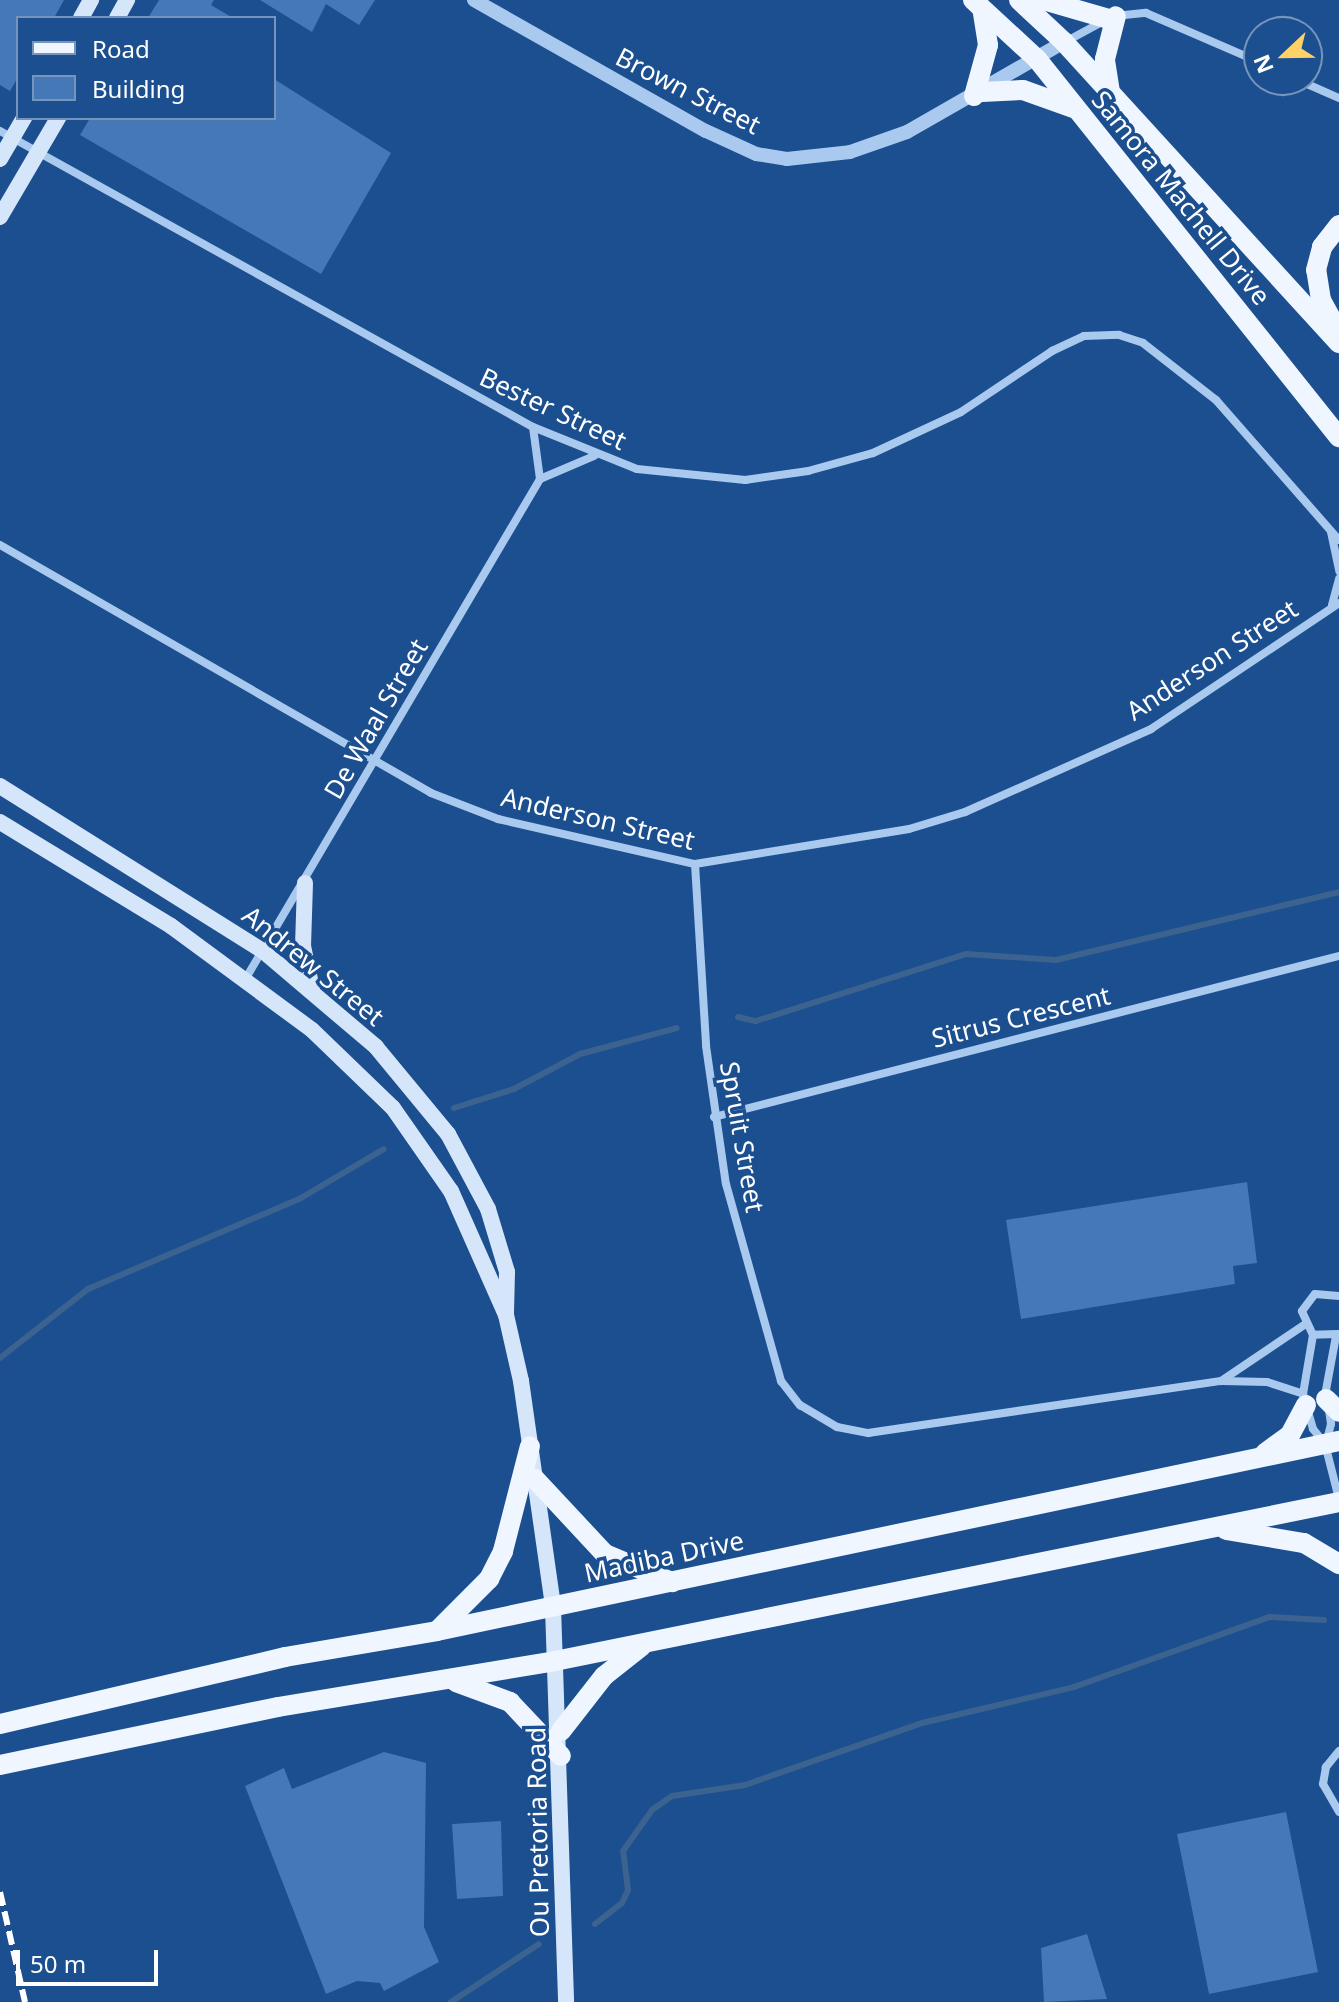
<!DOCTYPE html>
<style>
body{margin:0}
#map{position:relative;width:1339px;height:2002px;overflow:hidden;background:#1b4f8f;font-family:"Noto Sans",sans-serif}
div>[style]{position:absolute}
.stream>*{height:6px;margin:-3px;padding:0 3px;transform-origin:3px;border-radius:3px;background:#3c6290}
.building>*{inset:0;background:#4478b7}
.minor>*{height:8px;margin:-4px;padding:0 4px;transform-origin:4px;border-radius:4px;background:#a9c9ee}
.tertiary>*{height:14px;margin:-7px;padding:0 7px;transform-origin:7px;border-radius:7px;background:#a9c9ee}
.secondary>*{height:16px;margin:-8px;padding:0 8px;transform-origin:8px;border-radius:8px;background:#d6e6fa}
.primary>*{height:20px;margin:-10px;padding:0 10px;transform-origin:10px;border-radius:10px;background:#f0f6ff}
.rail>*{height:6px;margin-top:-3px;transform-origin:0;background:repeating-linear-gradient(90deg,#fff 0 14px,transparent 0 20px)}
span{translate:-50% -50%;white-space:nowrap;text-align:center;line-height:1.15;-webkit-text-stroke:7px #1b4f8f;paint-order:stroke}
.street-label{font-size:26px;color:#fff}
.legend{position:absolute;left:16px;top:16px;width:260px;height:104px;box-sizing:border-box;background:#1b4f8f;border:2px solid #7695bc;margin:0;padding:10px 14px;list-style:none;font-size:24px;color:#fff}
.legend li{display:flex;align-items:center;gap:16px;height:40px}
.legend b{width:40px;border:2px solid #7695bc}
.north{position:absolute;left:1243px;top:16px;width:80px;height:80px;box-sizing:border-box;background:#1b4f8f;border:2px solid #7695bc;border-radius:50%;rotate:248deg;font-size:22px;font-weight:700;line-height:32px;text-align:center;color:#fff}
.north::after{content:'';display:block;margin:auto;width:28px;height:36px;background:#ffd166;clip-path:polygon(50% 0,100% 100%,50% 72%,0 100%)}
.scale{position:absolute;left:16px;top:1950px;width:142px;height:36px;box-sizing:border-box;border:4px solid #fff;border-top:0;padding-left:10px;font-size:24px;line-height:28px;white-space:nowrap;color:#fff;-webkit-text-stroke:6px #1b4f8f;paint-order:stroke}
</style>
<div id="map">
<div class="stream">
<div style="left:738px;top:1017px;width:18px;rotate:13deg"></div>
<div style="left:756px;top:1021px;width:220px;rotate:-17.7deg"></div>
<div style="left:966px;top:954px;width:90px;rotate:3.8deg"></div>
<div style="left:1056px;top:960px;width:291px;rotate:-13.5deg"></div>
<div style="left:454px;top:1108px;width:63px;rotate:-17.6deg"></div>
<div style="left:514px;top:1089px;width:75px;rotate:-27.9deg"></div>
<div style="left:580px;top:1054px;width:100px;rotate:-15deg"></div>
<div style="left:0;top:1358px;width:112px;rotate:-38.1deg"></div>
<div style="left:88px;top:1289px;width:232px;rotate:-23.1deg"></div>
<div style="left:301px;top:1198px;width:96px;rotate:-30.6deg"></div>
<div style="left:595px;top:1924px;width:34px;rotate:-38deg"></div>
<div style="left:622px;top:1903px;width:14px;rotate:-65deg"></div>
<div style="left:628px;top:1890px;width:39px;rotate:-97deg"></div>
<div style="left:623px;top:1851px;width:50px;rotate:-54.7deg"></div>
<div style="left:652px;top:1810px;width:24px;rotate:-35deg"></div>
<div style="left:672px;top:1796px;width:74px;rotate:-8.6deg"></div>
<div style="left:745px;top:1785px;width:188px;rotate:-19.3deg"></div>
<div style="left:922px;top:1723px;width:156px;rotate:-13.3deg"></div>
<div style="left:1074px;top:1687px;width:208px;rotate:-19.7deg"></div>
<div style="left:1270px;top:1617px;width:54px;rotate:3.2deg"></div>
<div style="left:451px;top:2002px;width:105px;rotate:-33.4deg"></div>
</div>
<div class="building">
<div style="clip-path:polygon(0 0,64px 0,54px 18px,18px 18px,18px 77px,10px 91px,0 85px)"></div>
<div style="clip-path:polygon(159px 0,214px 0,211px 5px,233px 18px,148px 18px)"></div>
<div style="clip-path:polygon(260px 0,375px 0,359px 25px,326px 4px,312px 32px)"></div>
<div style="clip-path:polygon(274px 79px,391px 153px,321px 274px,80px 135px,90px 118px,274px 118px)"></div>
<div style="clip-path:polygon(1247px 1182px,1257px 1263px,1233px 1266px,1235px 1284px,1021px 1319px,1006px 1220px)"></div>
<div style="clip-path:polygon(384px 1752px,426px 1763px,424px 1927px,439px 1962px,384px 1991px,380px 1983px,357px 1981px,326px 1994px,245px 1786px,284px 1768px,292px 1789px)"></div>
<div style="clip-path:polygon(1286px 1812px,1318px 1972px,1209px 1994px,1177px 1834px)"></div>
<div style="clip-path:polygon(501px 1821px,503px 1896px,457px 1899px,452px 1824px)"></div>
<div style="clip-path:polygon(1087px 1934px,1107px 1999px,1044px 2002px,1041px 1948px)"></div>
</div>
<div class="minor">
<div style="left:1115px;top:16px;width:31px;rotate:-6deg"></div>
<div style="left:1146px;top:13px;width:123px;rotate:23.4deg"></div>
<div style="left:1065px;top:42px;width:42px;rotate:-28.4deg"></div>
<div style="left:1298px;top:80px;width:45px;rotate:23.7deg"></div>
<div style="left:0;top:131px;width:610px;rotate:29.05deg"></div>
<div style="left:533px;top:427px;width:112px;rotate:22deg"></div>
<div style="left:637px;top:469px;width:109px;rotate:5.8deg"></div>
<div style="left:745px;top:480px;width:64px;rotate:-8.1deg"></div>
<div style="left:808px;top:471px;width:67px;rotate:-15.5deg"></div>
<div style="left:873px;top:453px;width:97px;rotate:-25deg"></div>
<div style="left:961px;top:412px;width:110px;rotate:-33.8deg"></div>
<div style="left:1052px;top:351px;width:35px;rotate:-25deg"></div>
<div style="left:1084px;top:336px;width:35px;rotate:-2deg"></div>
<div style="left:1119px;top:335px;width:25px;rotate:18deg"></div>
<div style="left:1143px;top:343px;width:93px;rotate:38deg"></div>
<div style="left:1216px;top:400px;width:186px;rotate:48.7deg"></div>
<div style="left:540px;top:479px;width:59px;rotate:-23.1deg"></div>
<div style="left:1331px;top:532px;width:40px;rotate:78deg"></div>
<div style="left:0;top:545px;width:497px;rotate:29.9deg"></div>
<div style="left:431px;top:793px;width:72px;rotate:21.2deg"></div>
<div style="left:498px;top:819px;width:202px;rotate:12.9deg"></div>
<div style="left:695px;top:864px;width:217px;rotate:-9.3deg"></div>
<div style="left:909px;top:829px;width:59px;rotate:-16.9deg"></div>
<div style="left:965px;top:812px;width:204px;rotate:-24deg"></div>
<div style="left:1151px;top:729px;width:226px;rotate:-33.8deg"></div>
<div style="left:1332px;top:605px;width:27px;rotate:-75deg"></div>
<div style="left:695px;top:864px;width:182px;rotate:86.5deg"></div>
<div style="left:706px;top:1046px;width:139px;rotate:81.8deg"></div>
<div style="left:726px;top:1184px;width:205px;rotate:74.4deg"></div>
<div style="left:781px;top:1381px;width:31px;rotate:52deg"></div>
<div style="left:800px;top:1405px;width:43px;rotate:30.7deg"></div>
<div style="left:837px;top:1427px;width:32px;rotate:11deg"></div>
<div style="left:868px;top:1433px;width:357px;rotate:-8.4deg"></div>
<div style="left:1221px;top:1381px;width:100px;rotate:-34deg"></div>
<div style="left:246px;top:978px;width:579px;rotate:-59.49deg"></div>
<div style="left:540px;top:479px;width:52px;rotate:-97.7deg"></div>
<div style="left:714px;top:1117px;width:645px;rotate:-14.45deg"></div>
<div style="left:1338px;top:1334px;width:25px;rotate:178deg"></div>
<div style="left:1313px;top:1335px;width:26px;rotate:-115deg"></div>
<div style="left:1302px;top:1311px;width:21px;rotate:-53deg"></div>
<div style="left:1315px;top:1294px;width:24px;rotate:5deg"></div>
<div style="left:1313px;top:1335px;width:60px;rotate:99.6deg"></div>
<div style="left:1303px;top:1394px;width:36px;rotate:74deg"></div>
<div style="left:1313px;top:1429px;width:19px;rotate:51deg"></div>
<div style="left:1325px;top:1444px;width:57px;rotate:75.7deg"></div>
<div style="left:1222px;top:1381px;width:45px;rotate:1.3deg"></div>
<div style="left:1267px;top:1382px;width:38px;rotate:18deg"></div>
<div style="left:1326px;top:1444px;width:21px;rotate:-76deg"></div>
<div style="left:1331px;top:1424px;width:34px;rotate:-98deg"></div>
<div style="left:1326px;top:1390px;width:55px;rotate:-79.5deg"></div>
<div style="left:1339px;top:1751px;width:21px;rotate:129deg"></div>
<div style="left:1326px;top:1767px;width:17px;rotate:100deg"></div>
<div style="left:1323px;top:1784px;width:32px;rotate:60deg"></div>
</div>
<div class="tertiary">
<div style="left:474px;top:0;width:266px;rotate:29.5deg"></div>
<div style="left:706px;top:131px;width:55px;rotate:24.7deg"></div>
<div style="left:756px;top:154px;width:31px;rotate:9deg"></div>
<div style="left:787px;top:159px;width:63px;rotate:-6.3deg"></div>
<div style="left:850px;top:152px;width:60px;rotate:-19.3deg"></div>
<div style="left:907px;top:132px;width:181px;rotate:-29.8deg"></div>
</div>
<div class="secondary">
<div style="left:81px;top:18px;width:21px;rotate:-61deg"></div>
<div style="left:117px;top:18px;width:21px;rotate:-61deg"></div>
<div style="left:0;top:159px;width:48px;rotate:-59.7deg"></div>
<div style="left:0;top:217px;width:115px;rotate:-59.6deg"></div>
<div style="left:0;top:786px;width:310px;rotate:32.1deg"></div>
<div style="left:263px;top:951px;width:148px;rotate:40.3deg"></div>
<div style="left:376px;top:1047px;width:113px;rotate:50.4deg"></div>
<div style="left:448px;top:1134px;width:85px;rotate:61.9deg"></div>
<div style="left:488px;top:1209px;width:66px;rotate:73.2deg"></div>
<div style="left:507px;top:1272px;width:41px;rotate:91.4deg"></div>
<div style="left:0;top:822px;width:200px;rotate:31.3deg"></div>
<div style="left:171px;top:926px;width:175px;rotate:36.4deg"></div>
<div style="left:312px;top:1030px;width:112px;rotate:43.9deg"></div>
<div style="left:393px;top:1108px;width:101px;rotate:55.1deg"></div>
<div style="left:451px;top:1191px;width:136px;rotate:66.1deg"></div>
<div style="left:506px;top:1315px;width:68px;rotate:77.2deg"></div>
<div style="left:521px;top:1381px;width:228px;rotate:81.9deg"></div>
<div style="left:553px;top:1607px;width:395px;rotate:88.1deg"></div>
<div style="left:305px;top:883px;width:63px;rotate:91.8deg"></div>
<div style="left:303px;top:946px;width:44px;rotate:78.2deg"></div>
</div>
<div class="primary">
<div style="left:973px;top:0;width:87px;rotate:42.7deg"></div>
<div style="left:1037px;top:59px;width:484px;rotate:51.4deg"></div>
<div style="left:1019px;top:0;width:62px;rotate:43deg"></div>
<div style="left:1064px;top:42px;width:408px;rotate:47.6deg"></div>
<div style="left:1043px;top:0;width:69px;rotate:16.1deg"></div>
<div style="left:982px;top:92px;width:41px;rotate:-2.8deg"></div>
<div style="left:1023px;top:90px;width:53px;rotate:19.8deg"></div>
<div style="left:1110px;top:92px;width:33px;rotate:-99deg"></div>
<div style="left:1105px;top:59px;width:44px;rotate:-75.7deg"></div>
<div style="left:974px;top:96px;width:53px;rotate:-74.6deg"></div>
<div style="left:988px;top:45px;width:36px;rotate:-99deg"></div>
<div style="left:1337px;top:329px;width:33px;rotate:-119deg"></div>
<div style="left:1321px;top:300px;width:30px;rotate:-99deg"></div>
<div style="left:1316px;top:270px;width:24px;rotate:-75deg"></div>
<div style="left:1322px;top:247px;width:28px;rotate:-52deg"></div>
<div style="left:1326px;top:1399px;width:18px;rotate:45deg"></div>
<div style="left:1265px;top:1453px;width:31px;rotate:-36deg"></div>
<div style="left:1290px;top:1435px;width:34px;rotate:-62deg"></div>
<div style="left:535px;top:1479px;width:103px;rotate:47deg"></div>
<div style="left:605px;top:1554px;width:73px;rotate:22.7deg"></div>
<div style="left:1226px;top:1530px;width:79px;rotate:9.5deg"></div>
<div style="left:1304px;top:1543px;width:41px;rotate:31deg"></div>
<div style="left:437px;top:1631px;width:74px;rotate:-45deg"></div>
<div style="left:489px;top:1579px;width:31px;rotate:-63deg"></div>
<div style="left:503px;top:1551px;width:108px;rotate:-75.6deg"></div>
<div style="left:456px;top:1682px;width:58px;rotate:20.3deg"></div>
<div style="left:510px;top:1702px;width:74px;rotate:46.6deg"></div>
<div style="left:0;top:1724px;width:293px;rotate:-13.2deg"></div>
<div style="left:285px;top:1657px;width:154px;rotate:-9.7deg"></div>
<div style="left:437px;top:1631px;width:922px;rotate:-11.9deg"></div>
<div style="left:561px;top:1731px;width:70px;rotate:-52deg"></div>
<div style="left:604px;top:1676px;width:48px;rotate:-38.3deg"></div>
<div style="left:0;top:1765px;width:284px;rotate:-11.8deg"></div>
<div style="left:278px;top:1707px;width:281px;rotate:-9.4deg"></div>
<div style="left:555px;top:1661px;width:800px;rotate:-11.46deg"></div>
</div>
<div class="rail">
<div style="left:0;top:1892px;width:113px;rotate:77.2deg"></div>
</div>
<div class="street-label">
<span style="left:688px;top:91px;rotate:27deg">Brown Street</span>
<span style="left:1181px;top:198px;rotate:51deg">Samora Machell Drive</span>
<span style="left:553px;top:409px;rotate:25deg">Bester Street</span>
<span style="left:1212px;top:660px;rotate:-33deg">Anderson Street</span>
<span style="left:376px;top:719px;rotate:-60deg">De Waal Street</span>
<span style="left:598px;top:819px;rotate:13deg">Anderson Street</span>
<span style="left:313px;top:966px;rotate:39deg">Andrew Street</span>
<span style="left:1021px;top:1017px;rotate:-14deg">Sitrus Crescent</span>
<span style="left:742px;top:1137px;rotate:80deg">Spruit Street</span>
<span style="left:664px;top:1557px;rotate:-12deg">Madiba Drive</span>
<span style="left:538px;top:1832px;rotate:-91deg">Ou Pretoria Road</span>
</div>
<ul class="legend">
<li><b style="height:10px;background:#f0f6ff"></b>Road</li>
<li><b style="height:22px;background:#4478b7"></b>Building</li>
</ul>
<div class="north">N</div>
<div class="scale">50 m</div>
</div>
